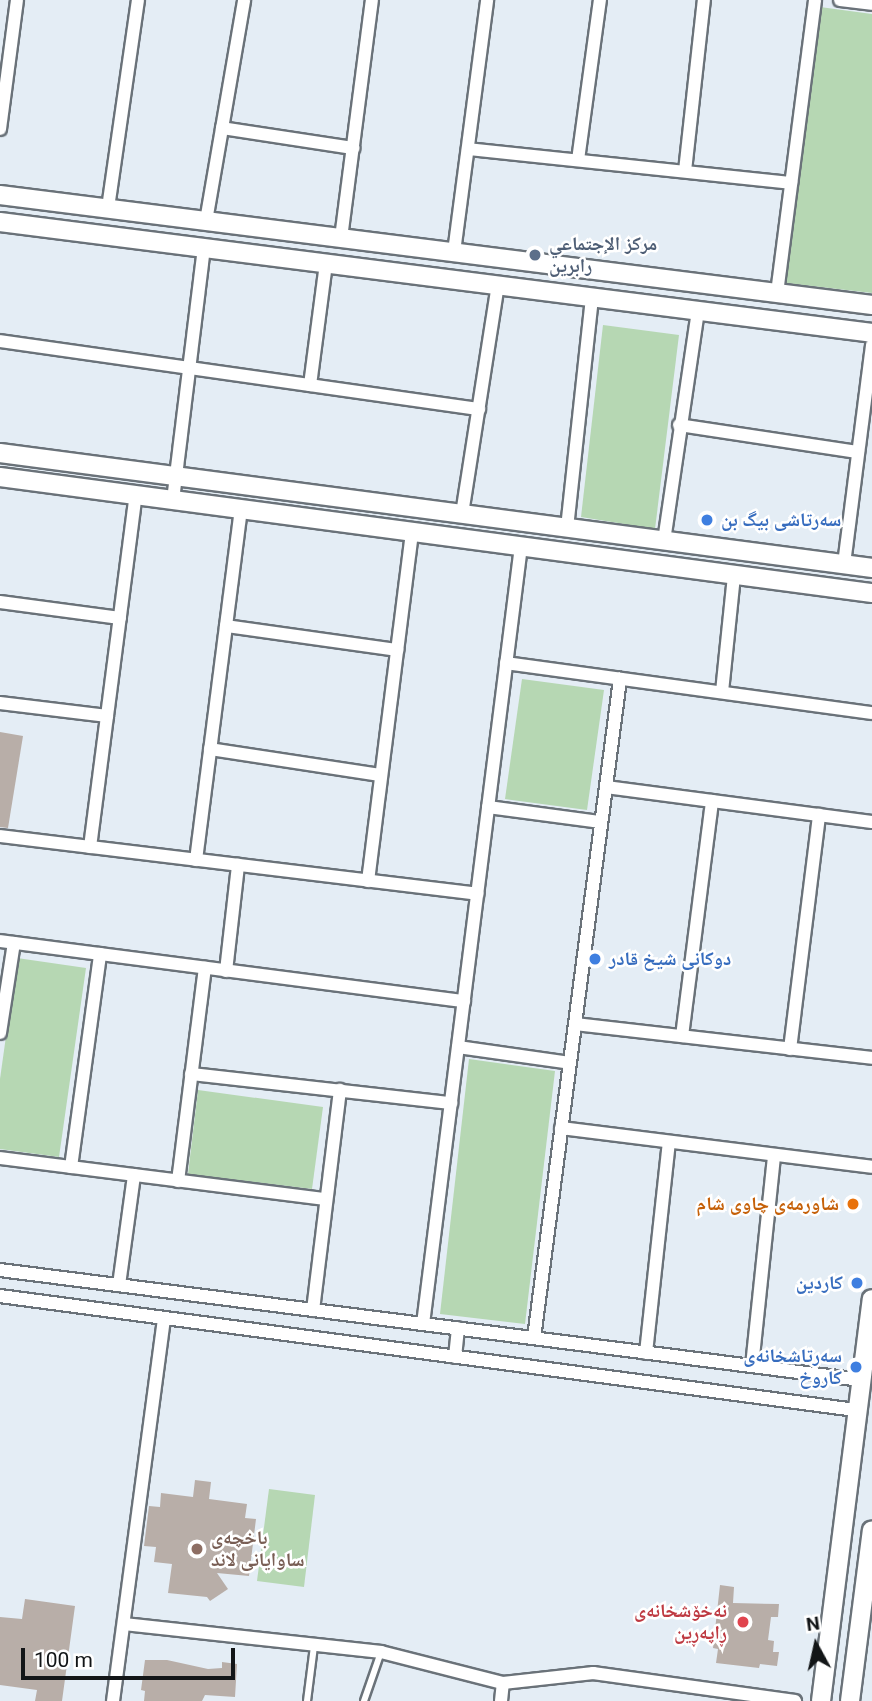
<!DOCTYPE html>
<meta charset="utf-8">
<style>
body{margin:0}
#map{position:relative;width:872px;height:1701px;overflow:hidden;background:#e4edf5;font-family:Roboto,"Noto Naskh Arabic",sans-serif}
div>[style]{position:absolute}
.green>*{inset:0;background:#b6d7b3}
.building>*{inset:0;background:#b8aea8}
.roads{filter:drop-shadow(2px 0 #6a7279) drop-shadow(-2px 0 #6a7279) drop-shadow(0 2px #6a7279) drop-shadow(0 -2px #6a7279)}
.lane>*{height:6px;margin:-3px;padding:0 3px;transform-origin:3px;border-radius:3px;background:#fff}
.street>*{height:12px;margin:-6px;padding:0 6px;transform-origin:6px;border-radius:6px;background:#fff}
.secondary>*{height:18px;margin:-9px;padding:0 9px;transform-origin:9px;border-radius:9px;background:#fff}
.dots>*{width:19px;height:19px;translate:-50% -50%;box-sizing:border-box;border:4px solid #fff;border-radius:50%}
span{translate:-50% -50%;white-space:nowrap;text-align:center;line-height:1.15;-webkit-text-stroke:5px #fff;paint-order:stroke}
.service-label{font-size:19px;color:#4e5e75;font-weight:700}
.left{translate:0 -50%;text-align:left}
.shop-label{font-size:19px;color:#366cbe;font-weight:700}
.right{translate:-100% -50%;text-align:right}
.food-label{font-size:19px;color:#c56008;font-weight:700}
.education-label{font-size:19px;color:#785e54;font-weight:700}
.health-label{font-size:19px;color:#be3a42;font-weight:700}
.north{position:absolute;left:781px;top:1610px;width:70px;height:70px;-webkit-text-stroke:5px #fff;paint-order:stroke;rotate:352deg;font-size:19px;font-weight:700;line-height:28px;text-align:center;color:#121517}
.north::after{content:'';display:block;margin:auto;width:24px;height:32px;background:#121517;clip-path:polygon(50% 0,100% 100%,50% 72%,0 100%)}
.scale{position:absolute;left:21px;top:1648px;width:214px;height:32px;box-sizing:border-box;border:4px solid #121517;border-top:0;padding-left:9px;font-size:21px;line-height:24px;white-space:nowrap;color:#121517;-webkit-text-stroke:5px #fff;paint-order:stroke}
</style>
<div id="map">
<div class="green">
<div style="clip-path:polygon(820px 7px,872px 14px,872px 293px,786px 283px)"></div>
<div style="clip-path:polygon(603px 325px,679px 335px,655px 529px,581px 517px)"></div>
<div style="clip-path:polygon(522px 679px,604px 690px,587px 810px,505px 799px)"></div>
<div style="clip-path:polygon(17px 958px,86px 968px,59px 1157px,0 1149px,0 1079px)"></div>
<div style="clip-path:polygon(469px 1059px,555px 1071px,525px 1324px,440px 1314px)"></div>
<div style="clip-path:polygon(198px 1090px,323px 1107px,312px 1189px,188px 1174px)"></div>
<div style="clip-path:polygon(269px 1489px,315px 1495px,304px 1587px,257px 1581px)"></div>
</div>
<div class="building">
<div style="clip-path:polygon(0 732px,23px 736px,8px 828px,0 827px)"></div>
<div style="clip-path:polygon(195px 1480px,211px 1482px,209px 1499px,247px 1504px,245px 1518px,256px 1519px,249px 1576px,217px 1573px,228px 1589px,210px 1601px,207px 1597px,168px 1593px,172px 1564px,154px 1562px,156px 1547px,144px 1546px,149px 1506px,160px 1507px,161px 1493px,193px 1497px)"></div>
<div style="clip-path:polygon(720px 1585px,734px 1587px,733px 1603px,779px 1604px,778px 1617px,771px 1617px,768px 1640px,774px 1641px,773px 1652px,779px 1652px,777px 1666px,760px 1664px,759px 1668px,716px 1663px,718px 1649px,713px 1648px)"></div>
<div style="clip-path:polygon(25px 1599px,75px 1606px,62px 1701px,35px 1701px,37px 1690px,0 1685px,0 1617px,22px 1619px)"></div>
<div style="clip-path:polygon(145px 1660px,167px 1660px,208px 1669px,222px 1668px,222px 1662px,237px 1664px,235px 1697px,205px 1695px,202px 1701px,144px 1701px,145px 1691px,141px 1690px)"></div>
</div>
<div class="roads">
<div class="lane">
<div style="left:307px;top:1701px;width:55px;rotate:-82.7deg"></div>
<div style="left:364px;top:1701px;width:52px;rotate:-70.9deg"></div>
</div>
<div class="street">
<div style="left:840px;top:0;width:32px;rotate:7deg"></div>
<div style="left:222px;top:128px;width:133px;rotate:8.7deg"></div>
<div style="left:0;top:129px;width:130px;rotate:-82.5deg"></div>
<div style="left:468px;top:149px;width:325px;rotate:6deg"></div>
<div style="left:578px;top:160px;width:162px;rotate:-82.2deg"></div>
<div style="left:685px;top:171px;width:172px;rotate:-83.7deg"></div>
<div style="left:108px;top:208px;width:210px;rotate:-81.8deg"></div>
<div style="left:206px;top:221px;width:224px;rotate:-80.2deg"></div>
<div style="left:341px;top:238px;width:240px;rotate:-82.6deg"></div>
<div style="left:454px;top:252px;width:254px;rotate:-82.5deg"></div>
<div style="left:777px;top:293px;width:295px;rotate:-82.6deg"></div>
<div style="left:0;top:341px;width:484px;rotate:8.1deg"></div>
<div style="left:310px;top:385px;width:123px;rotate:-82.5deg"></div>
<div style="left:679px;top:425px;width:181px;rotate:8.6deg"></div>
<div style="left:173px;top:500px;width:254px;rotate:-83deg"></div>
<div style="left:462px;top:514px;width:232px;rotate:-81.1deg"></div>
<div style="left:567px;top:528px;width:232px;rotate:-83.8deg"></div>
<div style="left:664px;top:541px;width:232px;rotate:-81.6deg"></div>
<div style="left:844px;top:564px;width:221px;rotate:-82.7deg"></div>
<div style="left:0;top:602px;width:121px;rotate:7.6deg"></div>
<div style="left:226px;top:626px;width:173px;rotate:8deg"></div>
<div style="left:506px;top:663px;width:369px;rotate:7.8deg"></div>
<div style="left:722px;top:692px;width:118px;rotate:-84.1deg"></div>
<div style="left:0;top:703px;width:108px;rotate:6.9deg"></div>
<div style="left:210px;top:749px;width:171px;rotate:8.7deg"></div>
<div style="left:606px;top:787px;width:268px;rotate:7.5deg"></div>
<div style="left:488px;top:807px;width:114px;rotate:7.6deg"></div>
<div style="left:0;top:836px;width:481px;rotate:6.9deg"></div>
<div style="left:90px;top:847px;width:355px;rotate:-82.6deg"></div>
<div style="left:196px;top:860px;width:354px;rotate:-82.7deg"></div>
<div style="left:368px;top:881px;width:352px;rotate:-82.8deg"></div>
<div style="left:0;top:941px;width:468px;rotate:7.4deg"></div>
<div style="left:226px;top:971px;width:107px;rotate:-83.5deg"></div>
<div style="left:575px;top:1024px;width:299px;rotate:6.5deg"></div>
<div style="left:0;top:1033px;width:91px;rotate:-81.2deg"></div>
<div style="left:682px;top:1036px;width:237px;rotate:-82.7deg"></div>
<div style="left:458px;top:1047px;width:113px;rotate:8.1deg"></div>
<div style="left:790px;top:1049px;width:236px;rotate:-82.9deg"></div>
<div style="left:191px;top:1074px;width:262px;rotate:6.4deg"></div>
<div style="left:561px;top:1128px;width:313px;rotate:7.1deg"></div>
<div style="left:0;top:1158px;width:328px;rotate:7.2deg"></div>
<div style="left:71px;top:1167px;width:215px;rotate:-82.2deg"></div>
<div style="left:178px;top:1181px;width:215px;rotate:-82.8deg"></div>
<div style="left:0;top:1270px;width:868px;rotate:7.28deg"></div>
<div style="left:119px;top:1285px;width:111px;rotate:-82.2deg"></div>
<div style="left:0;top:1296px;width:864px;rotate:7.59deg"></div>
<div style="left:313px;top:1310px;width:222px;rotate:-83deg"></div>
<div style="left:423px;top:1324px;width:784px;rotate:-82.82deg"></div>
<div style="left:534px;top:1338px;width:665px;rotate:-82.56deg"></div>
<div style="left:646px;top:1353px;width:212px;rotate:-83.8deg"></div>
<div style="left:455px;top:1357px;width:29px;rotate:-84deg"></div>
<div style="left:752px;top:1366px;width:212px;rotate:-84deg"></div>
<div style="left:124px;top:1624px;width:259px;rotate:6.2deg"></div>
<div style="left:381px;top:1652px;width:126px;rotate:14.3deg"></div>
<div style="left:503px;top:1683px;width:91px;rotate:-6.3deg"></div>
<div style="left:593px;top:1673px;width:204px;rotate:7.9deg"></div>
<div style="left:113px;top:1701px;width:386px;rotate:-82.4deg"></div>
<div style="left:501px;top:1701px;width:18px;rotate:-84deg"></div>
</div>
<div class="secondary">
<div style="left:0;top:195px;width:879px;rotate:7.19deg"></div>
<div style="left:0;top:222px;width:879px;rotate:7.25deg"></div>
<div style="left:0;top:453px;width:880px;rotate:7.51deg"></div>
<div style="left:0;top:477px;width:880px;rotate:7.58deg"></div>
<div style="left:821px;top:1701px;width:405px;rotate:-82.8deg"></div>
<div style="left:850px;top:1701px;width:172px;rotate:-82.7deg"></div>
</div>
</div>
<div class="dots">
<div style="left:535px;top:255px;background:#5c6f8a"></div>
<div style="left:707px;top:520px;background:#3f7fe0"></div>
<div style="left:595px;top:959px;background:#3f7fe0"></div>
<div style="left:853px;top:1204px;background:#e8710a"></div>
<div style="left:857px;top:1283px;background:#3f7fe0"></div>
<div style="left:856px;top:1367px;background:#3f7fe0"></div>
<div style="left:197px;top:1549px;background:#8d6e63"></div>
<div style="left:743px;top:1622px;background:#e0444e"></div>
</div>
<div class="service-label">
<span class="left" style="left:549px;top:255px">مركز الإجتماعي<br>رابرين</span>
</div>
<div class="shop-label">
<span class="left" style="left:721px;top:520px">سەرتاشی بیگ بن</span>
<span class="left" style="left:609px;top:959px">دوکانی شیخ قادر</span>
<span class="right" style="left:843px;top:1283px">كاردين</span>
<span class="right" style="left:842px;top:1367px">سەرتاشخانەی<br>کاروخ</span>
</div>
<div class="food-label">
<span class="right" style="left:839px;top:1204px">شاورمەی چاوی شام</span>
</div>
<div class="education-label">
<span class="left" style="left:211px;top:1549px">باخچەی<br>ساوایانی لاند</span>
</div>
<div class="health-label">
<span class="right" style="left:727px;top:1622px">نەخۆشخانەی<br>ڕاپەڕین</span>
</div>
<div class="north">N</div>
<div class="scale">100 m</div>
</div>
